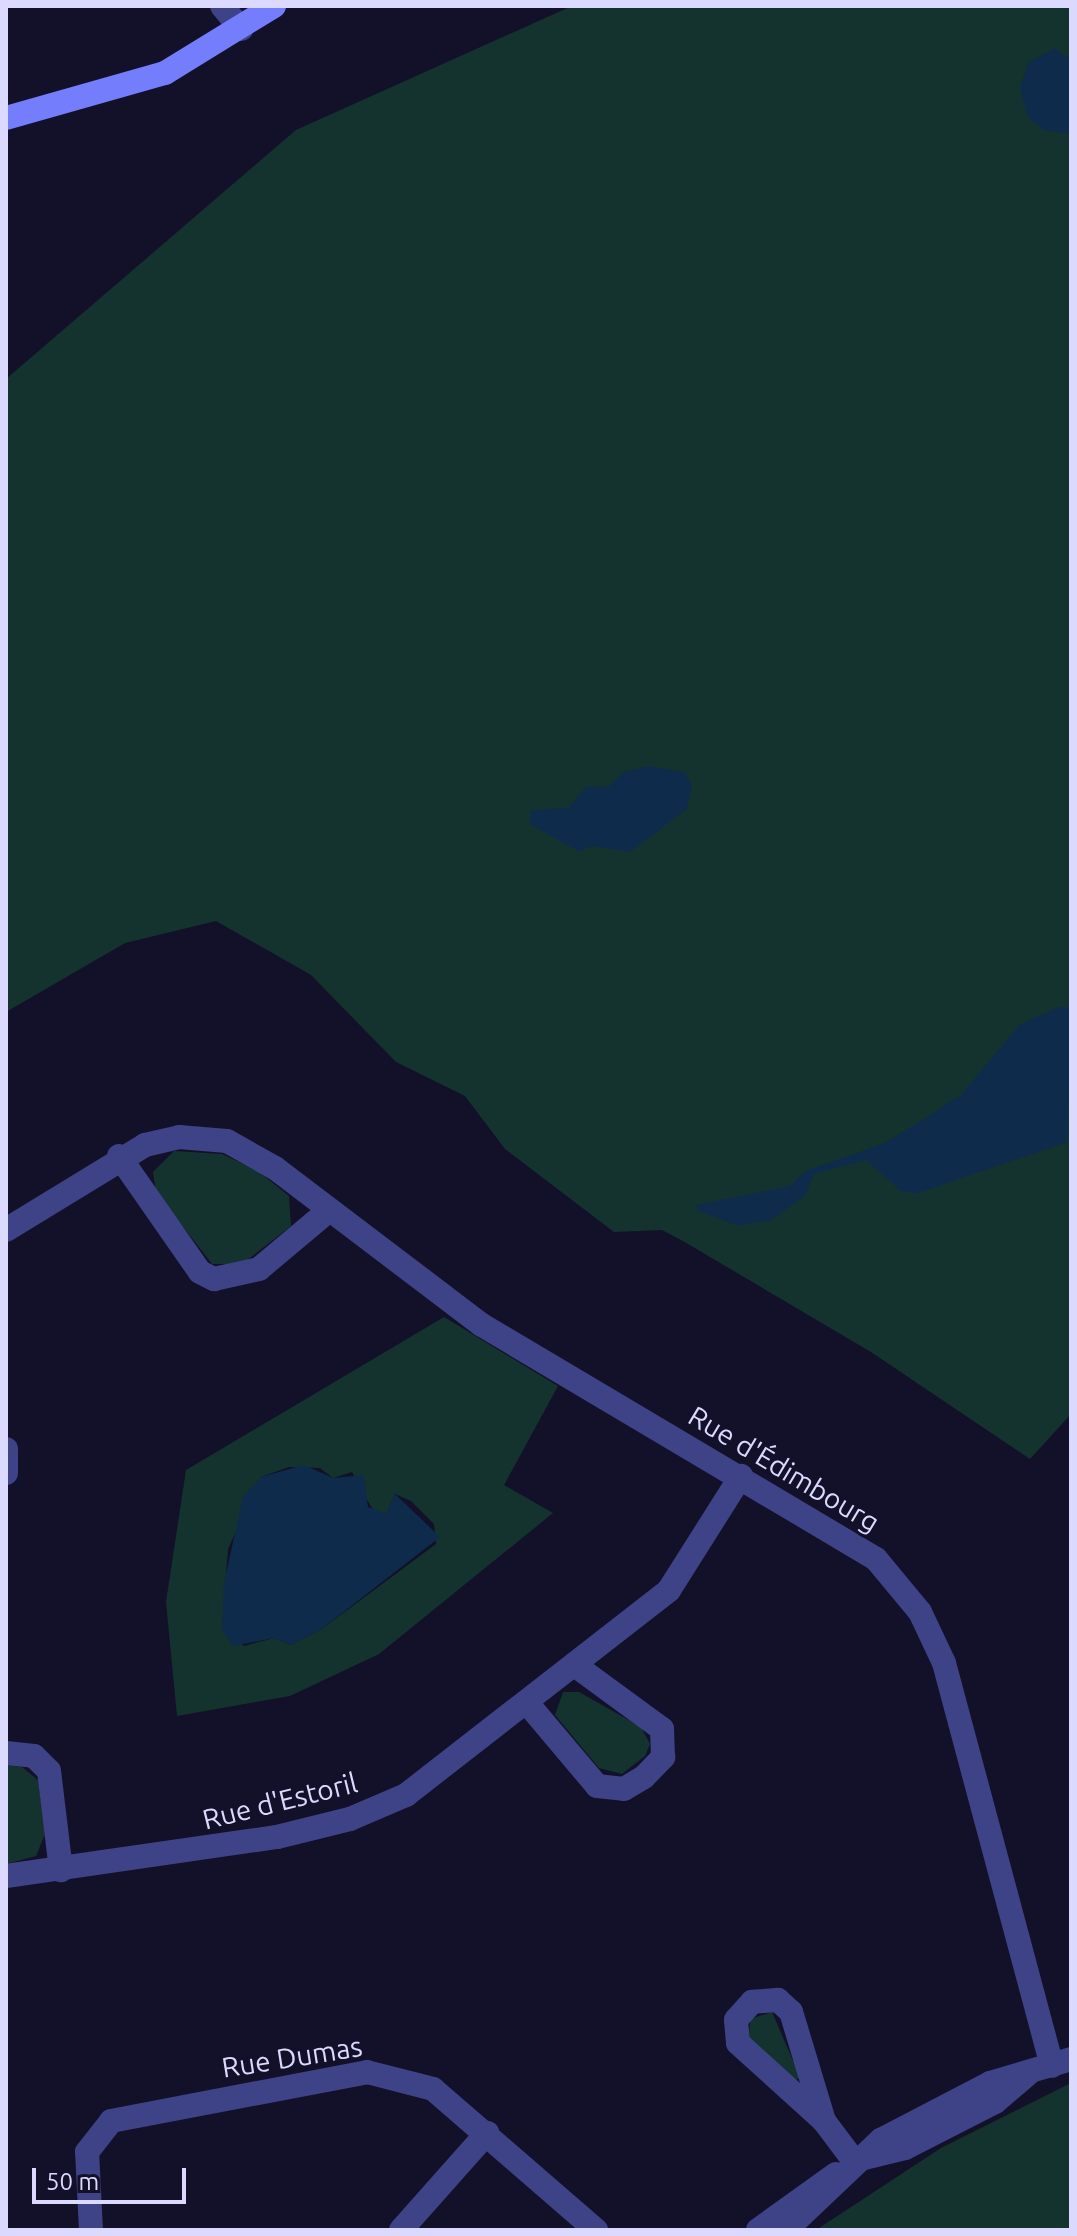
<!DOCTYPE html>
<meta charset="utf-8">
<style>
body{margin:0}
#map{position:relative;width:1077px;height:2236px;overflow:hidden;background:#131129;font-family:Ubuntu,sans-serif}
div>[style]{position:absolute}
.green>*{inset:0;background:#14332f}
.water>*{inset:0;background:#0e2b4b}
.street>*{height:24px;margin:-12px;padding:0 12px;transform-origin:12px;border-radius:12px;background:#3e4287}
.secondary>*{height:24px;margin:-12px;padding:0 12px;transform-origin:12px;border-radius:12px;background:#747efc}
span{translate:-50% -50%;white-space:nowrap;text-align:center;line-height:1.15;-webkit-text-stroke:6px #131129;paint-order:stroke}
.street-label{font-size:28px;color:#dbdafe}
.frame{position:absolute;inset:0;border:8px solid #dbdafe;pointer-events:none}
.scale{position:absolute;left:32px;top:2168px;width:154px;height:36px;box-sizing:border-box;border:4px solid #dbdafe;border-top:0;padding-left:10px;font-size:24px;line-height:28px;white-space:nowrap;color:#dbdafe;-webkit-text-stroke:6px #131129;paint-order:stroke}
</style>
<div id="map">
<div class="green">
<div style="clip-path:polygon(572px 6px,1071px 6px,1071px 1414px,1030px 1459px,871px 1352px,683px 1241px,662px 1230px,614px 1232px,505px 1149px,465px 1096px,396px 1062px,311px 975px,216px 921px,125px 943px,6px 1012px,6px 379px,296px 130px)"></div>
<div style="clip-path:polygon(174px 1151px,222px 1154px,258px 1171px,289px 1196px,291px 1226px,242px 1264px,212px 1264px,156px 1192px,153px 1172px)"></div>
<div style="clip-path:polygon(evenodd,444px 1317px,558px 1386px,504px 1485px,553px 1513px,379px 1654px,290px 1696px,177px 1716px,166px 1602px,186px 1470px,444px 1317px,289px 1467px,320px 1468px,333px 1478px,352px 1472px,374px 1512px,387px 1514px,395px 1494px,411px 1501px,434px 1524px,436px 1544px,323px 1628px,291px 1645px,274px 1638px,244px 1646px,222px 1629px,228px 1549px,261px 1477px,289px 1467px)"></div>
<div style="clip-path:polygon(563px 1692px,579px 1692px,641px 1727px,650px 1744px,645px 1756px,622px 1774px,599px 1768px,555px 1715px)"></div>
<div style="clip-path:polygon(6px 1765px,22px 1767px,38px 1780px,45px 1834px,36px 1856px,6px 1864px)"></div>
<div style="clip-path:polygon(772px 2012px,800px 2077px,796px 2080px,749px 2039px,750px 2019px)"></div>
<div style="clip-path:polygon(1071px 2083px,1071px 2230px,816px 2230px,941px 2148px)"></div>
</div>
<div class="water">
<div style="clip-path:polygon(1055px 48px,1071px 60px,1070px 134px,1043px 130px,1028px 117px,1020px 88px,1028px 63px)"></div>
<div style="clip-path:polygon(649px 766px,684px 772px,692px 785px,687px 809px,630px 852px,591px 846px,580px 852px,529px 824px,532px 810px,568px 808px,586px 787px,608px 787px,624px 772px)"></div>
<div style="clip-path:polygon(1059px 1007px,1071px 1008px,1067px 1142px,916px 1194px,901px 1191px,866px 1160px,814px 1174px,805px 1196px,771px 1220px,738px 1226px,699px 1211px,696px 1205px,790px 1186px,806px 1171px,885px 1143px,960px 1096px,1020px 1024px)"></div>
<div style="clip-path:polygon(304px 1465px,333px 1478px,364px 1475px,368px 1507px,387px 1514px,395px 1494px,440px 1537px,323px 1628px,291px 1645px,274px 1638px,233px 1646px,222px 1629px,224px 1583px,243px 1497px,261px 1477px)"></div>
</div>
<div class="street">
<div style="left:222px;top:6px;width:30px;rotate:50deg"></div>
<div style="left:119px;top:1156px;width:141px;rotate:55.1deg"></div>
<div style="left:200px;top:1272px;width:16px;rotate:27deg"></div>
<div style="left:214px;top:1279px;width:46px;rotate:-12.5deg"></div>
<div style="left:259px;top:1269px;width:89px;rotate:-40deg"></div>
<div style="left:6px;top:1230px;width:163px;rotate:-31.4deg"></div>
<div style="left:145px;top:1145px;width:35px;rotate:-13deg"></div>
<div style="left:179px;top:1137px;width:48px;rotate:4.8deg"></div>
<div style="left:227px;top:1141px;width:55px;rotate:29.4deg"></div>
<div style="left:275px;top:1168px;width:260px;rotate:37.2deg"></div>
<div style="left:482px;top:1325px;width:458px;rotate:30.7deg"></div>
<div style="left:876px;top:1559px;width:69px;rotate:50.3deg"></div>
<div style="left:920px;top:1612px;width:56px;rotate:64.8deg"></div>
<div style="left:944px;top:1663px;width:417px;rotate:75deg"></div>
<div style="left:6px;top:1449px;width:24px;rotate:90deg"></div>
<div style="left:528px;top:1704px;width:107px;rotate:49.9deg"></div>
<div style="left:597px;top:1786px;width:27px;rotate:6deg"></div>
<div style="left:624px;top:1789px;width:23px;rotate:-31deg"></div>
<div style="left:644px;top:1777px;width:28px;rotate:-46deg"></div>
<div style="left:663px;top:1757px;width:28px;rotate:-92deg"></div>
<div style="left:662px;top:1729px;width:107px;rotate:-143.8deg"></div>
<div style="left:6px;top:1753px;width:28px;rotate:6deg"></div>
<div style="left:34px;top:1756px;width:21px;rotate:45deg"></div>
<div style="left:49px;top:1771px;width:100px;rotate:83.1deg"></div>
<div style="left:6px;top:1876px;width:274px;rotate:-8.2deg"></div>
<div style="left:277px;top:1837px;width:75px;rotate:-13.9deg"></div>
<div style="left:350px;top:1819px;width:61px;rotate:-23.2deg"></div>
<div style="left:406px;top:1795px;width:333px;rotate:-37.9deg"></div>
<div style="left:669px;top:1590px;width:135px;rotate:-57.7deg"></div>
<div style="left:824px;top:2121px;width:114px;rotate:-106.8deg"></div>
<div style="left:791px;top:2012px;width:18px;rotate:-137deg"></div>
<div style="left:778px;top:2000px;width:26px;rotate:176deg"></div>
<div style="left:752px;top:2002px;width:24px;rotate:132deg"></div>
<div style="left:736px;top:2020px;width:23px;rotate:85deg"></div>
<div style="left:738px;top:2043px;width:116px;rotate:42.2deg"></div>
<div style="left:824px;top:2121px;width:50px;rotate:53.1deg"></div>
<div style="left:864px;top:2158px;width:42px;rotate:-13.7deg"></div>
<div style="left:905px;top:2148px;width:101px;rotate:-27.1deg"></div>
<div style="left:995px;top:2102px;width:43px;rotate:-40.3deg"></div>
<div style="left:91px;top:2230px;width:78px;rotate:-92.9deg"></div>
<div style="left:87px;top:2152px;width:39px;rotate:-52deg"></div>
<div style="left:111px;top:2121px;width:261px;rotate:-10.8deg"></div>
<div style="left:367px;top:2072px;width:68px;rotate:14.4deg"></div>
<div style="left:433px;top:2089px;width:216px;rotate:40.9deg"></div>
<div style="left:401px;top:2230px;width:130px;rotate:-48.4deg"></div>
<div style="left:758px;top:2230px;width:96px;rotate:-35.7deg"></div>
<div style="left:786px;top:2230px;width:131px;rotate:-43.5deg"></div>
<div style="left:881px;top:2140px;width:123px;rotate:-27.6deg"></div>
<div style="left:990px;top:2083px;width:84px;rotate:-16.5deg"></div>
</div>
<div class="secondary">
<div style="left:6px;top:118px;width:165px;rotate:-15.8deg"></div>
<div style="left:165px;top:73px;width:128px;rotate:-31.6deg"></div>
</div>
<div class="street-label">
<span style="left:784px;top:1469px;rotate:31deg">Rue d'Édimbourg</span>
<span style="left:280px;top:1801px;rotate:-14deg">Rue d'Estoril</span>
<span style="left:292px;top:2057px;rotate:-9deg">Rue Dumas</span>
</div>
<div class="frame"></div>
<div class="scale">50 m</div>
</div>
